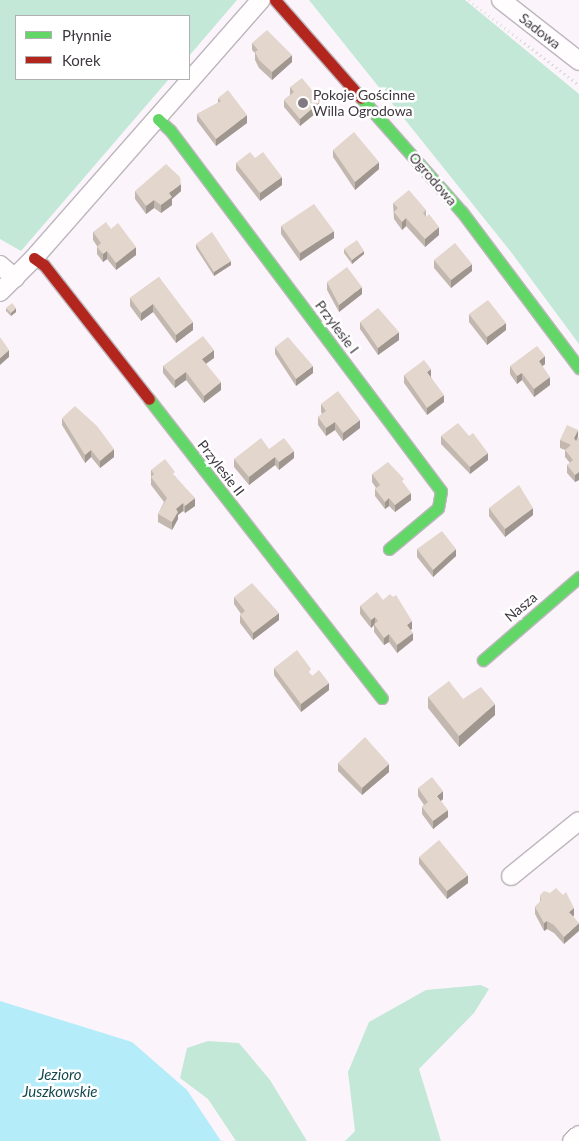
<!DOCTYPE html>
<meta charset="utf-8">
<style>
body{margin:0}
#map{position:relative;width:579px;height:1141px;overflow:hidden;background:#fcf4fb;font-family:Lato,sans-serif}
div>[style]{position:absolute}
.green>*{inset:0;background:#c3e8d7}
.water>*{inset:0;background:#b4edf9}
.path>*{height:3px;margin-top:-1.5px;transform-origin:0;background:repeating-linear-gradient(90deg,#dddadd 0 1px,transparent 0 5px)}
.roads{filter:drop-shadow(1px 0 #bdb6bd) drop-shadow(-1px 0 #bdb6bd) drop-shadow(0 1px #bdb6bd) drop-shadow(0 -1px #bdb6bd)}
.street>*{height:18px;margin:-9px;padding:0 9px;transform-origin:9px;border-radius:9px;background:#fffdfe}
.fast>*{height:11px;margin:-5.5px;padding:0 5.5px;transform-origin:5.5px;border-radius:5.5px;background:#63d668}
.jam>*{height:11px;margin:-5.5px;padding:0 5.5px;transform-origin:5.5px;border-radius:5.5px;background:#b3261e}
.wall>*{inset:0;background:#c3b8af}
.shaded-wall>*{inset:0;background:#9f968f}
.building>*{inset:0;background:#e3d6cc}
.dots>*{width:14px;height:14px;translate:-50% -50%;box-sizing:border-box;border:2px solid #fff;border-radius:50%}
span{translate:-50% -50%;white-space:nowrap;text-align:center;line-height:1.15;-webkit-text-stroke:5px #fff;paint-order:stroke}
.street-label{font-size:14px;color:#3f383f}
.poi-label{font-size:14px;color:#3f383f}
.left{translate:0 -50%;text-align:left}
.water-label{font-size:15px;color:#154950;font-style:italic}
.legend{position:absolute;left:15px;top:15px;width:175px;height:65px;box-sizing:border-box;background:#fff;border:1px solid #b2afb2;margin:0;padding:6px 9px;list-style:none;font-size:15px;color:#3f383f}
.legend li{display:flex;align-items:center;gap:10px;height:25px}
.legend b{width:25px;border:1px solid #b2afb2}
</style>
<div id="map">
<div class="green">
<div style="clip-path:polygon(0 0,237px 0,189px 56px,189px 16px,16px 16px,16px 79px,169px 79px,21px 251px,0 239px)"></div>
<div style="clip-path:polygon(309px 0,465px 0,579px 94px,579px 344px,511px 252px)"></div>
<div style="clip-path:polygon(481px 985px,489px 989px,474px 1013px,419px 1069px,441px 1141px,345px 1141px,355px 1131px,348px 1072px,369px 1022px,426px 990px)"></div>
<div style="clip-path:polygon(208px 1041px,239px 1043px,270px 1080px,307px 1141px,236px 1141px,208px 1099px,180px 1078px,187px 1048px)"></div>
</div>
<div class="water">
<div style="clip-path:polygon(0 1001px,132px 1042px,187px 1090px,221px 1141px,0 1141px)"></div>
</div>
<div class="path">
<div style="left:469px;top:0;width:139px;rotate:37.7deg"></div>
</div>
<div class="roads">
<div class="street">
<div style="left:501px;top:0;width:99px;rotate:38deg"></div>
<div style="left:0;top:265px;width:20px;rotate:41deg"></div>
<div style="left:0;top:292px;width:48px;rotate:-45deg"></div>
<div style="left:34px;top:258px;width:344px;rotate:-48.7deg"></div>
<div style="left:511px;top:876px;width:87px;rotate:-39deg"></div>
<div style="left:572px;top:1141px;width:9px;rotate:-41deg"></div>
</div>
<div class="fast">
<div style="left:361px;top:98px;width:152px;rotate:48.5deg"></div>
<div style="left:462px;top:212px;width:195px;rotate:53.1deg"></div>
<div style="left:158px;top:119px;width:16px;rotate:43deg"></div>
<div style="left:170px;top:130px;width:451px;rotate:53.1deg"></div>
<div style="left:441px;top:491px;width:17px;rotate:100deg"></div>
<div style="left:438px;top:508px;width:64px;rotate:140.1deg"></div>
<div style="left:149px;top:399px;width:379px;rotate:52.1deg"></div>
<div style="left:483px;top:660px;width:127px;rotate:-40.8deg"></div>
</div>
<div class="jam">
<div style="left:275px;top:0;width:130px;rotate:48.7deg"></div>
<div style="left:34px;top:258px;width:12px;rotate:35deg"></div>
<div style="left:44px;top:265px;width:170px;rotate:51.9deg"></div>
</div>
</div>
<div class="wall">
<div style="clip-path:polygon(252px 43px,292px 62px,272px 80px,259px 68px,255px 60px,255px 53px,252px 50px)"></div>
<div style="clip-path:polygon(290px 87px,321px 109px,300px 126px,284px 107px,284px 100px,290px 95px)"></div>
<div style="clip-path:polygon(218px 98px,247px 123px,216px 146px,197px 121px,197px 114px,218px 103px)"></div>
<div style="clip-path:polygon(333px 150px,379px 169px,355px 190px,333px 157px)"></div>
<div style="clip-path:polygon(255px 158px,282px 185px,260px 201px,236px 170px,236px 163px)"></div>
<div style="clip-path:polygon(135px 191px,181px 191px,172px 199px,172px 205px,161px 213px,154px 208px,146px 214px,135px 199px)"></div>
<div style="clip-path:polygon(393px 203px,426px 210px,426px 217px,439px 235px,425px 247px,406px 226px,402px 230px,394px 219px)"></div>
<div style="clip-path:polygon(281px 226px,334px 238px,300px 261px,281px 234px)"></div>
<div style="clip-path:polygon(111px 229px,136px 255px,116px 270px,107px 259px,103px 262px,97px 254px,97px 246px,93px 240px,93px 232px)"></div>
<div style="clip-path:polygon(196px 244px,231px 265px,214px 276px,196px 248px)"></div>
<div style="clip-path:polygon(344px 249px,364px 254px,352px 264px,344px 253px)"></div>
<div style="clip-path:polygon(434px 260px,472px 271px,451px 288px,434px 268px)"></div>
<div style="clip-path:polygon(159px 277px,193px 330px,176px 343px,153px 312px,141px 321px,130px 306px,130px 298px)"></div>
<div style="clip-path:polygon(327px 282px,362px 294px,339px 312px,327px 290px)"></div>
<div style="clip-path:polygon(6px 308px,16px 312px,11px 316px,6px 311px)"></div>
<div style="clip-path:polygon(469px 314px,506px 330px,487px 345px,469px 322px)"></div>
<div style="clip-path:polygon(360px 322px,399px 340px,378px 355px,360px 329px)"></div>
<div style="clip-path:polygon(275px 347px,313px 373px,296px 386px,275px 354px)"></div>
<div style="clip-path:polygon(214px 358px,206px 364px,221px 390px,204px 403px,186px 380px,175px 388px,163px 373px,163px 366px)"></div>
<div style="clip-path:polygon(545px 364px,542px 366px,550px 385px,534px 397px,522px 380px,517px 384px,510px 374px,510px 366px)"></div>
<div style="clip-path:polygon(404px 375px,431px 377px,444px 402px,427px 415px,404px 383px)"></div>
<div style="clip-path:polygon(321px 404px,360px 428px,343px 441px,335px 430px,326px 436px,318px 425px,318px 417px,322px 414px,321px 412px)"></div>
<div style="clip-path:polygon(62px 418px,114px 457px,100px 468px,91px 457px,85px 463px,62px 425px)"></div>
<div style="clip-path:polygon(441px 436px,469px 436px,488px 460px,470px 474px,441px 444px)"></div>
<div style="clip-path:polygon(578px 437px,576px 440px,579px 438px,579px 480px,575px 482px,567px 473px,567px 465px,570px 463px,565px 457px,565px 450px,560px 448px,560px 440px)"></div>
<div style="clip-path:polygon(269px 449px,294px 458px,279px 470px,275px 465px,249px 485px,234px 467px,234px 459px)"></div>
<div style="clip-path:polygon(151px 470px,175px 476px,195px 506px,185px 513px,183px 511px,178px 515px,178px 519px,172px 530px,158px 522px,158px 514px,164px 502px,151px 485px)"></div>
<div style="clip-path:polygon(372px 474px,404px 484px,411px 500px,395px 512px,389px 506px,385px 509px,375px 496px,375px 489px,376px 488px,372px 482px)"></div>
<div style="clip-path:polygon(489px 508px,533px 515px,505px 537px,489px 516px)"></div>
<div style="clip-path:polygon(417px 549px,456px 556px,433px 577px,417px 557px)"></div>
<div style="clip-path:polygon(234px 597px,279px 620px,253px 640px,240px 623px,240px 615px,241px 614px,234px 604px)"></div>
<div style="clip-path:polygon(383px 600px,412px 629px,410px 630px,413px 640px,397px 653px,389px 642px,384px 645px,374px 632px,374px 625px,371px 628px,360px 614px,360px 606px)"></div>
<div style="clip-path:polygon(274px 668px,311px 675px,329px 690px,301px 712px,274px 675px)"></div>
<div style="clip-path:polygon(428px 697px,463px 699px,495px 715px,459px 747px,428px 708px)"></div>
<div style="clip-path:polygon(338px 763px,389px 772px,362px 795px,338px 771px)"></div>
<div style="clip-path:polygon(418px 788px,443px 799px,441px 801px,448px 817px,433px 829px,422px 814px,422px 807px,424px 805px,418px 796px)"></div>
<div style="clip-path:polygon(419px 857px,468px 883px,447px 899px,419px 864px)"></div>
<div style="clip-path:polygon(540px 895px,574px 915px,564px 944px,554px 933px,547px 929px,544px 931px,535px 914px,535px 907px,540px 902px)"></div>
</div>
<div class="shaded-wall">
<div style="clip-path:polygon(292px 55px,292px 62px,272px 80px,272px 72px)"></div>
<div style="clip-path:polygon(321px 101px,321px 109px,300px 126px,300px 119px)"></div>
<div style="clip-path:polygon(247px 115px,247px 123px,216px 146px,216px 139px)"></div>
<div style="clip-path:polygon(379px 162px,379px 169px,355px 190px,355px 182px)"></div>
<div style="clip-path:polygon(282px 177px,282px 185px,260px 201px,260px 193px)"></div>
<div style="clip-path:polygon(181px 184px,181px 191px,172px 199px,172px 205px,161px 213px,161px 205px,169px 193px)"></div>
<div style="clip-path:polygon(154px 200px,154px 208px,146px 214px,146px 206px)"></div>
<div style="clip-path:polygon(406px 218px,406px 226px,402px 230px,402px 222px)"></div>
<div style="clip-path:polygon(439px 227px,439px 235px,425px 247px,425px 239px)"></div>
<div style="clip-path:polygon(334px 231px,334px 238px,300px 261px,300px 253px)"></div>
<div style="clip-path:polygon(136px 247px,136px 255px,116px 270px,116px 263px)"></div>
<div style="clip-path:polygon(107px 251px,107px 259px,103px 262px,103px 254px)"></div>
<div style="clip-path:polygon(364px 251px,364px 254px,352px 264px,352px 260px)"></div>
<div style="clip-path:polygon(231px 261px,231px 265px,214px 276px,214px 272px)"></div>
<div style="clip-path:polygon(472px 264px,472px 271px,451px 288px,451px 280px)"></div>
<div style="clip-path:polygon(362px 287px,362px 294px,339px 312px,339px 305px)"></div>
<div style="clip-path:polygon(153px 304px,153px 312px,141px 321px,141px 313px)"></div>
<div style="clip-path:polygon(16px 308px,16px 312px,11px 316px,11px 313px)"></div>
<div style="clip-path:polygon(193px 322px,193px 330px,176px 343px,176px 335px)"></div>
<div style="clip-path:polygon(506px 323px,506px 330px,487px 345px,487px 337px)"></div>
<div style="clip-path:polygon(399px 332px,399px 340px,378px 355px,378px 348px)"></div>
<div style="clip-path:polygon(9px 350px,9px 357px,0 365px,0 358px)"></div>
<div style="clip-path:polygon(214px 350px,214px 358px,202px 366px,202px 359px)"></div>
<div style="clip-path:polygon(545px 356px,545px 364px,539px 369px,539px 361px)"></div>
<div style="clip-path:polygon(313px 366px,313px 373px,296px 386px,296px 379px)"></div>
<div style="clip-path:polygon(431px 369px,431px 377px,427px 380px,427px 372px)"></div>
<div style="clip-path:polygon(186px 372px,186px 380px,175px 388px,175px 380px)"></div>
<div style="clip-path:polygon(522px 373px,522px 380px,517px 384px,517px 376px)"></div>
<div style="clip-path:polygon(550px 377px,550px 385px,534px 397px,534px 389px)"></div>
<div style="clip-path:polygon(221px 382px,221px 390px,204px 403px,204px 396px)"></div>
<div style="clip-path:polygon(444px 395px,444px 402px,427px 415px,427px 408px)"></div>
<div style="clip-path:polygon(360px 420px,360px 428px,343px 441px,343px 433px)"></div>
<div style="clip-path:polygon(335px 422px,335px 430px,326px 436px,326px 428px)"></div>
<div style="clip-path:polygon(578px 430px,578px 437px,574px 445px,574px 438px)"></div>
<div style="clip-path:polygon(114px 449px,114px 457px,100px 468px,100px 461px)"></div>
<div style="clip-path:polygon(91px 450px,91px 457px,85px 463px,85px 455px)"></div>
<div style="clip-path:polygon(294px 451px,294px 458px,279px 470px,279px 462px)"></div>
<div style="clip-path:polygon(488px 453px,488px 460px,470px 474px,470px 467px)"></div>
<div style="clip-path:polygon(275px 457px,275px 465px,249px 485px,249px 477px)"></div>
<div style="clip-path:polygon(579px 472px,579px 480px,575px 482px,575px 475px)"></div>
<div style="clip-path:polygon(411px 493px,411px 500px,395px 512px,395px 505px)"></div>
<div style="clip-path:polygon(195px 498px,195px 506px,185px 513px,185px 506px)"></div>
<div style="clip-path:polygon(389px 498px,389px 506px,385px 509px,385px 502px)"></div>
<div style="clip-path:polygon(183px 503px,183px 511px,178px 515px,178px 519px,172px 530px,172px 522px,176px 509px)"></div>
<div style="clip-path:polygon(533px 508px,533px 515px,505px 537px,505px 529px)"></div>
<div style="clip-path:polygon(456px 549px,456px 556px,433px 577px,433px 570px)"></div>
<div style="clip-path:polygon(279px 613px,279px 620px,253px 640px,253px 633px)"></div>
<div style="clip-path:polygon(375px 617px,375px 624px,371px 628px,371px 620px)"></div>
<div style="clip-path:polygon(412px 621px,412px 629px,407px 632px,407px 625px)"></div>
<div style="clip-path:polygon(413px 633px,413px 640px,397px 653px,397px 645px)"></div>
<div style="clip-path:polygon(389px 634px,389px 642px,384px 645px,384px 638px)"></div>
<div style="clip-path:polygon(329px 683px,329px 690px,301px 712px,301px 704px)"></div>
<div style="clip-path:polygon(495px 704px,495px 715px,459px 747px,459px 736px)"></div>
<div style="clip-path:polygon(389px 764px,389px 772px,362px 795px,362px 788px)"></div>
<div style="clip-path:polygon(443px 791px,443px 799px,437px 804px,437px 796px)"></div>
<div style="clip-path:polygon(448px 810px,448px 817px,433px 829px,433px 821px)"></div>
<div style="clip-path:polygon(468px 875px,468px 883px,447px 899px,447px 891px)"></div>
<div style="clip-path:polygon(574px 908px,574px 915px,569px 919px,569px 912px)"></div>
<div style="clip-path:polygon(547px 921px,547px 929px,544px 931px,544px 923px)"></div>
<div style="clip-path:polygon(579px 923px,579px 931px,564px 944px,564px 937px)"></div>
</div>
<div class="building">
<div style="clip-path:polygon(267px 30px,292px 55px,272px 72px,259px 60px,255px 52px,258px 50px,252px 43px)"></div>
<div style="clip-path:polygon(302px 78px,321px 101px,300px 119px,284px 100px,294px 92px,290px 87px)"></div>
<div style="clip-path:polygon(228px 90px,247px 115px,216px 139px,197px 114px,221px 101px,218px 98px)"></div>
<div style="clip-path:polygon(354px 132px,379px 162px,355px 182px,333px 150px)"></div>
<div style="clip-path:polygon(250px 152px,255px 158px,263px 152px,282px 177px,260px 193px,236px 163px)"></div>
<div style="clip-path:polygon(166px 164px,180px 177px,181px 184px,169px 193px,172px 197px,161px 205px,154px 200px,146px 206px,135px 191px)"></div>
<div style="clip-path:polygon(409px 190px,426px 210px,423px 213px,426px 217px,429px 214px,439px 227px,425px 239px,406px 218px,402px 222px,394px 212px,398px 208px,393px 203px)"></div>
<div style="clip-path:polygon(314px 204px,334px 231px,300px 253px,281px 226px)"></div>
<div style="clip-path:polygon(106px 222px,111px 229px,118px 223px,136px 247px,116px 263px,107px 251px,103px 254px,97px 247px,101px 243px,93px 232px)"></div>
<div style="clip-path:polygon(212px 232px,231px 261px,214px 272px,196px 244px)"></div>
<div style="clip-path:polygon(357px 240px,364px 251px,352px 260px,344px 249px)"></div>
<div style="clip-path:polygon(455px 243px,472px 264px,451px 280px,434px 260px)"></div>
<div style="clip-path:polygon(347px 267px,362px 287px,339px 305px,327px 282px)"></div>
<div style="clip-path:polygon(159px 277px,193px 322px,176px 335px,153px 304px,141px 313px,130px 298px)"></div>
<div style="clip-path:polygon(488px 300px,506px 323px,487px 337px,469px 314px)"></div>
<div style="clip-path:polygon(12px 303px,16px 308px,11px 313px,6px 308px)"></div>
<div style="clip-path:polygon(378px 308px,399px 332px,378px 348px,360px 322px)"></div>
<div style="clip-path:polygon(203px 336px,214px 350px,202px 359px,221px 382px,204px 396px,186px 372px,175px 380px,163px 366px)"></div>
<div style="clip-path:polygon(0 337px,9px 350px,0 358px)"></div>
<div style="clip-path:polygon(288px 337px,313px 366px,296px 379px,275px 347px)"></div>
<div style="clip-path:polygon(537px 346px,545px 356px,539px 361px,550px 377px,534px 389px,522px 373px,517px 376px,510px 366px)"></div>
<div style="clip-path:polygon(424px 360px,431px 369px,427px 372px,444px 395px,427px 408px,404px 375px)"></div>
<div style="clip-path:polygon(338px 391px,360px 420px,343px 433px,335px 422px,326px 428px,318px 417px,326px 411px,321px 404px)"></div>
<div style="clip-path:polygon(75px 406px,97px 426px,114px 449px,100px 461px,91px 450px,85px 455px,62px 418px)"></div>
<div style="clip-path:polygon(458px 423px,469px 436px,473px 433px,488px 453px,470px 467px,441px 436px)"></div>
<div style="clip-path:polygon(567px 425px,578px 430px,574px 438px,576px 441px,579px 438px,579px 472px,575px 475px,567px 465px,573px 460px,565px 450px,571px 445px,560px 440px)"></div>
<div style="clip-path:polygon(261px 438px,269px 449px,284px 438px,294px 451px,279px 462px,275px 457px,249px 477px,234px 459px)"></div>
<div style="clip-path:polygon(165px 459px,175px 472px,173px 474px,195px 498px,185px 506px,183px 503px,176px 509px,178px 512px,172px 522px,158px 514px,167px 498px,151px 477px,154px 474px,151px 470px)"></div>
<div style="clip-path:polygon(388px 462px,404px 479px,402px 481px,411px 493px,395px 505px,389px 498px,385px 502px,375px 489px,380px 485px,372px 474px)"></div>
<div style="clip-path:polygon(519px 485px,533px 508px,505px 529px,489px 508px)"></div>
<div style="clip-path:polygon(442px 531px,456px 549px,433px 570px,417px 549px)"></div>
<div style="clip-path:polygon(252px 583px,279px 613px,253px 633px,240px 615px,245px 611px,234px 597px)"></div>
<div style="clip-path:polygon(377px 592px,383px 600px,390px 594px,393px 597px,396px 595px,412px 621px,407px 625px,413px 633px,397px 645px,389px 634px,384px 638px,374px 624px,378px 621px,375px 617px,371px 620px,360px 606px)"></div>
<div style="clip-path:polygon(297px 650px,311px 669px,309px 672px,312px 676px,319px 670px,329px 683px,301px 704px,274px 668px)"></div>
<div style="clip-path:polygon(449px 681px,463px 699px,481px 687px,495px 704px,459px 736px,428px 697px)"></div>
<div style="clip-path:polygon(365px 737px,389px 764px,362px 788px,338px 763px)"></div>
<div style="clip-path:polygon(432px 777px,443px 791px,437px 796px,448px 810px,433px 821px,422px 807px,428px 802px,418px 788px)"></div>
<div style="clip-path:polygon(439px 840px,468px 875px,447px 891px,419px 857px)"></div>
<div style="clip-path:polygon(556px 888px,563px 895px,566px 892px,574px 908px,569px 912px,579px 923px,564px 937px,554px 925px,547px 921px,544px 923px,535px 907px,541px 900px,540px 895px,544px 891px,550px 893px)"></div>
</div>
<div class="dots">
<div style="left:303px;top:103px;background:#817a81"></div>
</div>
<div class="street-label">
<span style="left:540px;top:31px;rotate:38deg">Sadowa</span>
<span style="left:433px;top:179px;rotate:49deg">Ogrodowa</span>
<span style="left:337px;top:327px;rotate:53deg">Przylesie I</span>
<span style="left:221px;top:468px;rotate:52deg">Przylesie II</span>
<span style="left:521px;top:607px;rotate:-40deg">Nasza</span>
</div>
<div class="poi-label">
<span class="left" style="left:313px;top:103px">Pokoje Gościnne<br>Willa Ogrodowa</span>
</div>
<div class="water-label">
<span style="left:60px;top:1083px">Jezioro<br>Juszkowskie</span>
</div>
<ul class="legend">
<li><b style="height:6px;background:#63d668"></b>Płynnie</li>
<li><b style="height:6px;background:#b3261e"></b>Korek</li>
</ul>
</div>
